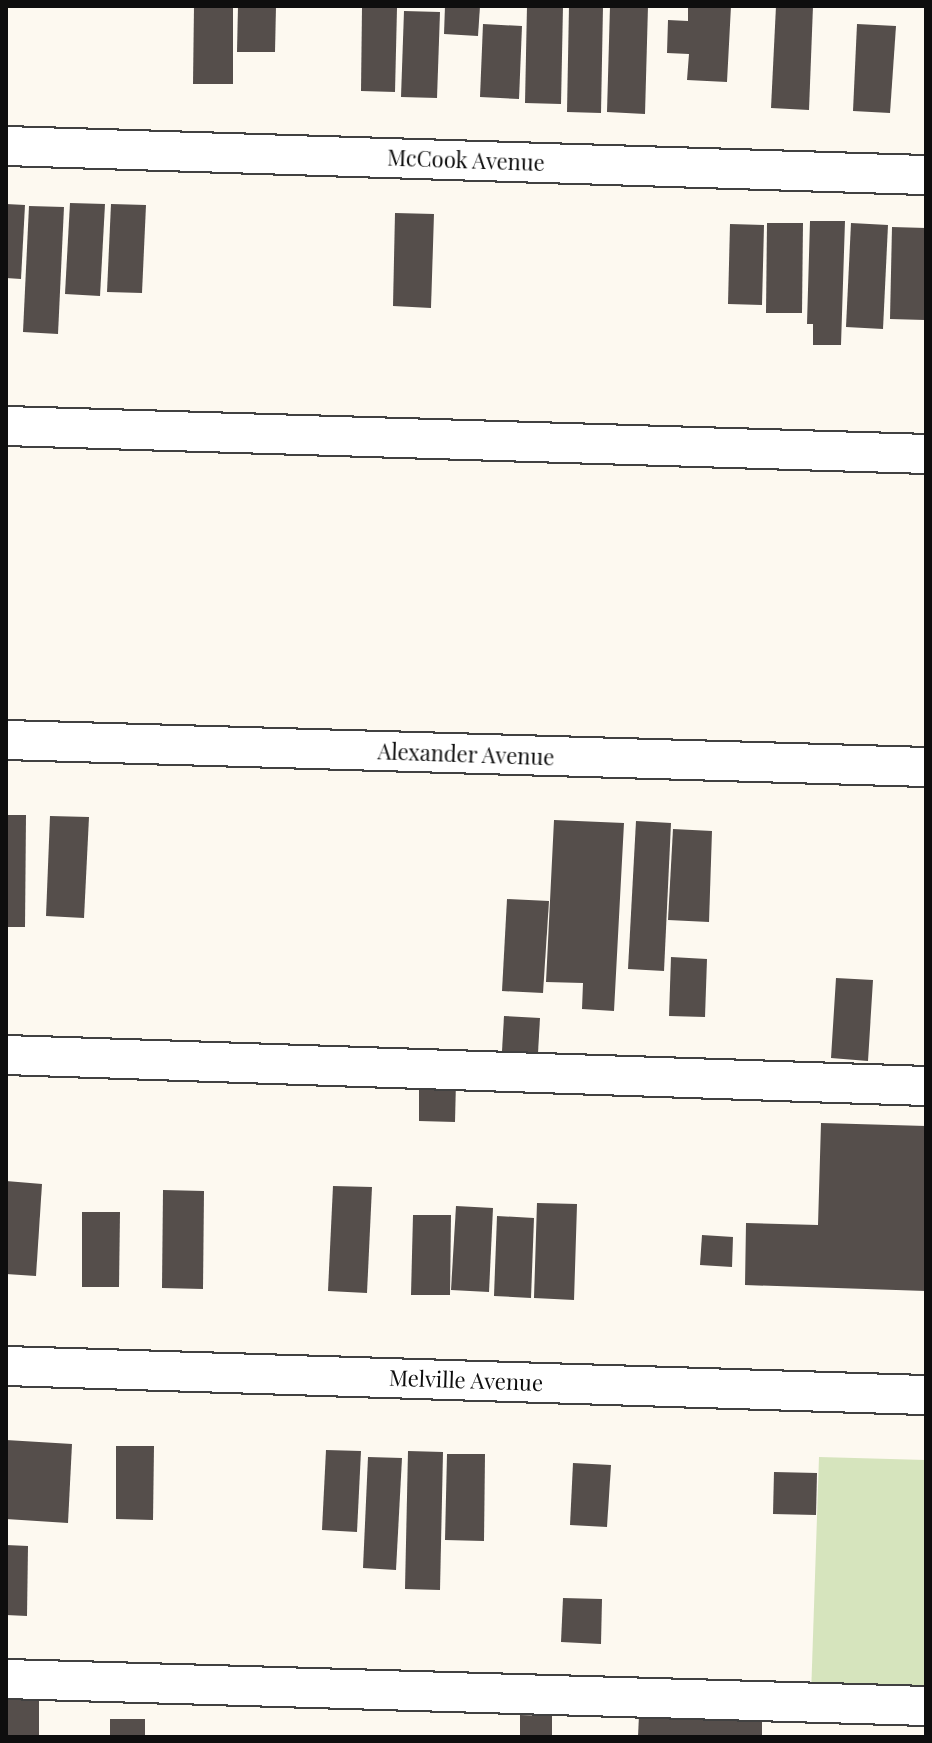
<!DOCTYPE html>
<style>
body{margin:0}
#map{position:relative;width:932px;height:1743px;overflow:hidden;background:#fdf9f0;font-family:"Playfair Display",serif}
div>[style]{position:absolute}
.green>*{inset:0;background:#d6e4bd}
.building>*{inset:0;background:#554e4b}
.roads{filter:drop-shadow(2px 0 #414141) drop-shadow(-2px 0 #414141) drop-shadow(0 2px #414141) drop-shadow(0 -2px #414141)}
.minor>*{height:38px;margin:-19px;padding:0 19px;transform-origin:19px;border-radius:19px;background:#fff}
span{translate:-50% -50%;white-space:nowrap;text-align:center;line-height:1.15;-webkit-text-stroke:8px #fff;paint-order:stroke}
.street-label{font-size:22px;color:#0e0e0e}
.frame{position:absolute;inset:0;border:8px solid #0e0e0e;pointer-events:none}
</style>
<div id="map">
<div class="green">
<div style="clip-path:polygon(819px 1457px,926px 1460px,926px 1699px,811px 1696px)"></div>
</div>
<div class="building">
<div style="clip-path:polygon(194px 6px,233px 6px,233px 84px,193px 84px)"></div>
<div style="clip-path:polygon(238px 6px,276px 6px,275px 52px,237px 52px)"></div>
<div style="clip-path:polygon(445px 6px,480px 6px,478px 36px,444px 34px)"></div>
<div style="clip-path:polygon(527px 6px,563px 6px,561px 104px,525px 103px)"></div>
<div style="clip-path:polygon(569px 6px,603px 6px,601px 113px,567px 112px)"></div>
<div style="clip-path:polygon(610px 6px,648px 6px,645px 114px,607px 112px)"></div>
<div style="clip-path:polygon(688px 6px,731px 6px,727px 82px,687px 80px,689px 54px,667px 53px,668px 20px,688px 21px)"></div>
<div style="clip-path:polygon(776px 6px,813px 6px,809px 110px,771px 108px)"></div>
<div style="clip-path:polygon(362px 8px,397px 8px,395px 92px,361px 91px)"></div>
<div style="clip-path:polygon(404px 11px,440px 12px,437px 98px,401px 97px)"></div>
<div style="clip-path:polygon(483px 24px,522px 26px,519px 99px,480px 97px)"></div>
<div style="clip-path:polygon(857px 24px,896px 26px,890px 113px,853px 111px)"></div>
<div style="clip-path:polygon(70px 203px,105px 204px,100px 296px,65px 294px)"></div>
<div style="clip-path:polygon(6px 204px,25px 205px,21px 279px,6px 278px)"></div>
<div style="clip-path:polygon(111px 204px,146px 205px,142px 293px,107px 292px)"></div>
<div style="clip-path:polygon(29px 206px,64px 207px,58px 334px,23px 332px)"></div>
<div style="clip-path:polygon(395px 213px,434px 214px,431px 308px,393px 306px)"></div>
<div style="clip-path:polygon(810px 221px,845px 221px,841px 345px,813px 345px,813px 324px,807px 324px)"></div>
<div style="clip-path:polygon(767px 223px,803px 223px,802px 313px,766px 313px)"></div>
<div style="clip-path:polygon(851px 223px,888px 225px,883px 329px,846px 327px)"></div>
<div style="clip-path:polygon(730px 224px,764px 225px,762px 305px,728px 304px)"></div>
<div style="clip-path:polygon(892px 227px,926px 228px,925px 320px,890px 319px)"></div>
<div style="clip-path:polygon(6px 815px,26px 815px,25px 927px,6px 927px)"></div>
<div style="clip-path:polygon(50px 816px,89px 817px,84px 918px,46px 916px)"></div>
<div style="clip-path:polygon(554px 820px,624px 823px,614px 1011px,582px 1009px,583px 983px,546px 982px)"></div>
<div style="clip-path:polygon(636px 821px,671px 823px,664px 971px,628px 969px)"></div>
<div style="clip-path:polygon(673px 829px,712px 831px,709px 922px,668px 920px)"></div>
<div style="clip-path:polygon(507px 899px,549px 901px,543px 993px,502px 991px)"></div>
<div style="clip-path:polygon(671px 957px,707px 959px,705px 1017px,669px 1016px)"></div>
<div style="clip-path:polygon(836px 978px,873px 980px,868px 1061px,831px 1058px)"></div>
<div style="clip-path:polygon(504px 1016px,540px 1018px,538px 1053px,502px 1051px)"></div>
<div style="clip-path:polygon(419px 1080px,456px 1081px,455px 1122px,419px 1121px)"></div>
<div style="clip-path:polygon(821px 1123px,926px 1126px,926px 1291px,745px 1285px,746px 1223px,818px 1225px)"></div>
<div style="clip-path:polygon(6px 1181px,42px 1184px,36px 1276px,6px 1274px)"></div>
<div style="clip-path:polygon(333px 1186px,372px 1187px,367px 1293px,328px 1291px)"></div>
<div style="clip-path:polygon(163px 1190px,204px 1191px,203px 1289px,162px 1288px)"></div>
<div style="clip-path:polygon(537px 1203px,577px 1204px,574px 1300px,534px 1298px)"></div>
<div style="clip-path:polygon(456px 1206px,493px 1208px,489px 1292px,451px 1290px)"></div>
<div style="clip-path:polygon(82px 1212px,120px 1212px,119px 1287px,82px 1287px)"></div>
<div style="clip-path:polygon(413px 1215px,451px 1215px,450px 1295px,411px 1295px)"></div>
<div style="clip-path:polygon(497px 1216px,534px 1218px,531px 1298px,494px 1296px)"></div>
<div style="clip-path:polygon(702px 1235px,733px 1237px,732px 1267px,700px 1265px)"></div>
<div style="clip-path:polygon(6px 1440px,72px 1444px,68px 1523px,6px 1519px)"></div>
<div style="clip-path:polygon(116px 1446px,154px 1446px,153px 1520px,116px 1519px)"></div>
<div style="clip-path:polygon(326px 1450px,361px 1451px,357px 1532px,322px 1530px)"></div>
<div style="clip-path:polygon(408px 1451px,443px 1452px,440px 1590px,405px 1589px)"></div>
<div style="clip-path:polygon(447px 1454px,485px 1454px,484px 1541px,445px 1540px)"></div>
<div style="clip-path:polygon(368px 1457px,402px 1458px,396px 1570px,363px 1568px)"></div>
<div style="clip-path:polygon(573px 1463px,611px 1465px,607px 1527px,570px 1525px)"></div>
<div style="clip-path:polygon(774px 1472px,817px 1473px,816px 1515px,773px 1514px)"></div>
<div style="clip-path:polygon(6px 1545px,28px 1546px,27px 1616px,6px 1615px)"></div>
<div style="clip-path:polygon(563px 1598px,602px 1599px,601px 1644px,561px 1642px)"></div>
<div style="clip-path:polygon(6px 1694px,39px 1695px,39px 1737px,6px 1737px)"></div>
<div style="clip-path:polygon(520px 1715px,552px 1716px,552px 1737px,520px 1737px)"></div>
<div style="clip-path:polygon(639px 1715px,762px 1716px,762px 1737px,638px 1737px)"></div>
<div style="clip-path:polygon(110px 1719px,145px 1719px,145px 1737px,110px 1737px)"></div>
</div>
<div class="roads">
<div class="minor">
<div style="left:6px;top:146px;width:920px;rotate:1.81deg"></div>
<div style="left:6px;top:426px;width:920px;rotate:1.74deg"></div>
<div style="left:6px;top:740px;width:920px;rotate:1.68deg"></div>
<div style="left:6px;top:1055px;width:921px;rotate:1.93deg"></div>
<div style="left:6px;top:1366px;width:920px;rotate:1.81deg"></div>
<div style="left:6px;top:1679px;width:920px;rotate:1.68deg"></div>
</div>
</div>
<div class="street-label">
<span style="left:466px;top:160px;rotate:2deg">McCook Avenue</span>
<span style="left:466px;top:754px;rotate:2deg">Alexander Avenue</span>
<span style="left:466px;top:1380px;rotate:2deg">Melville Avenue</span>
</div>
<div class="frame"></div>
</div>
